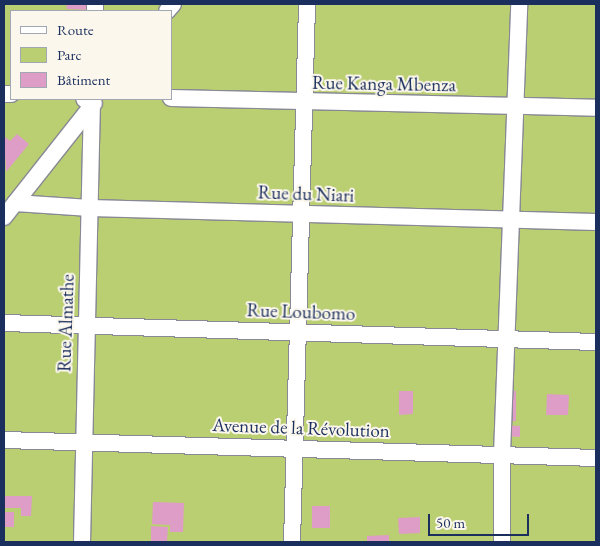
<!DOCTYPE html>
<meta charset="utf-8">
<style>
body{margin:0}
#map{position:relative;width:600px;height:546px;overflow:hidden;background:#f6e3cb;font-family:"EB Garamond",serif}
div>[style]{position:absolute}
.green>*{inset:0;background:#bace72}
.building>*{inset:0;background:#de9dc6}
.roads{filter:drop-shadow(1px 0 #888994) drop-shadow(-1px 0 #888994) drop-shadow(0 1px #888994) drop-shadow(0 -1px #888994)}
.street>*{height:16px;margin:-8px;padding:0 8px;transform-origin:8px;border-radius:8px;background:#fff}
span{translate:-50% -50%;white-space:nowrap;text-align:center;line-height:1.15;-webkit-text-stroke:4px #fbf7ec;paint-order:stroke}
.street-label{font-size:19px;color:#1b2f5e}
.frame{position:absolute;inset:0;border:5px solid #1b2f5e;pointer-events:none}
.legend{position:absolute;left:10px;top:10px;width:162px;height:90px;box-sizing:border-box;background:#fbf7ec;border:1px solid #a1a7b3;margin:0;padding:6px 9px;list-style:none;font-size:15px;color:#1b2f5e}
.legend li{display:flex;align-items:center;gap:10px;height:25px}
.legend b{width:25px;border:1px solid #a1a7b3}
.scale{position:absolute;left:428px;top:514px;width:101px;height:22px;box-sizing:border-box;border:2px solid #1b2f5e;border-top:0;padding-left:6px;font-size:15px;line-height:18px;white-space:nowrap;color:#1b2f5e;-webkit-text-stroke:4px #fbf7ec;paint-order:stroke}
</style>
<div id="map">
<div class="green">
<div style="clip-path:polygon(evenodd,4px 4px,596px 4px,596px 542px,4px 542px,4px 4px,11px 11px,171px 11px,171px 99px,11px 99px,11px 11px)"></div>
</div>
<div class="building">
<div style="clip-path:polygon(66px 4px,90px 4px,90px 10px,67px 9px)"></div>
<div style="clip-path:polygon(17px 134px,29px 144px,6px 172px,4px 136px,10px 141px)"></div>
<div style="clip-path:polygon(399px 391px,413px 391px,413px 414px,399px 415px)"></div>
<div style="clip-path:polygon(506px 391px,516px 391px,516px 421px,507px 421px)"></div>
<div style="clip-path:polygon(547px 394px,569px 395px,568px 415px,546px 415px)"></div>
<div style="clip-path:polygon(506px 425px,520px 426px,520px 437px,506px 436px)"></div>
<div style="clip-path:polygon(4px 496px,32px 496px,31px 516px,21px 516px,21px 508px,4px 508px)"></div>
<div style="clip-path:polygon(153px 502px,184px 503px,183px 532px,170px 532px,170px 525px,152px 524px)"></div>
<div style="clip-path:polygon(312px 506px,330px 506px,330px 528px,312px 528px)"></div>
<div style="clip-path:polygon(4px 512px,14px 512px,14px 527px,4px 527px)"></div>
<div style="clip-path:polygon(420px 517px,420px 533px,399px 534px,398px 518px)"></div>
<div style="clip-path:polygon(151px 526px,168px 527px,167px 542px,151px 542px)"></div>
<div style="clip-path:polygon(389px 535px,389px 542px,367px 542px,367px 536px)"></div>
</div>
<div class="roads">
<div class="street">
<div style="left:95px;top:11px;width:7px;rotate:-90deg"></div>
<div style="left:167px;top:11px;width:9px;rotate:-49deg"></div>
<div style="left:4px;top:94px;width:7px"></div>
<div style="left:171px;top:98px;width:425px;rotate:1.3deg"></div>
<div style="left:15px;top:203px;width:75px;rotate:3.8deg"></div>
<div style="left:90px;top:208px;width:506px;rotate:1.58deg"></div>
<div style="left:4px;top:217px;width:145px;rotate:-51.7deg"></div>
<div style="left:4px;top:323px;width:592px;rotate:1.84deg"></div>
<div style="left:4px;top:440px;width:592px;rotate:1.74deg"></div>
<div style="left:82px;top:542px;width:438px;rotate:-88.7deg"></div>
<div style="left:92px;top:104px;width:9px;rotate:-148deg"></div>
<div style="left:292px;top:542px;width:538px;rotate:-88.4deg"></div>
<div style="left:502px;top:542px;width:88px;rotate:-90deg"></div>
<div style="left:502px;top:454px;width:450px;rotate:-87.8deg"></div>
</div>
</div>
<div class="street-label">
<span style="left:384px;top:84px;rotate:1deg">Rue Kanga Mbenza</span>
<span style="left:306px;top:194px;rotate:2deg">Rue du Niari</span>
<span style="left:301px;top:312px;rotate:2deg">Rue Loubomo</span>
<span style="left:66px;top:323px;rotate:-88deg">Rue Almathe</span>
<span style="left:301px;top:428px;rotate:2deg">Avenue de la Révolution</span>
</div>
<div class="frame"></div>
<ul class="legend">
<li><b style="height:6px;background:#fff"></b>Route</li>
<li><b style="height:14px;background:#bace72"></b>Parc</li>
<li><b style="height:14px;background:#de9dc6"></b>Bâtiment</li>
</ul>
<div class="scale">50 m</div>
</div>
